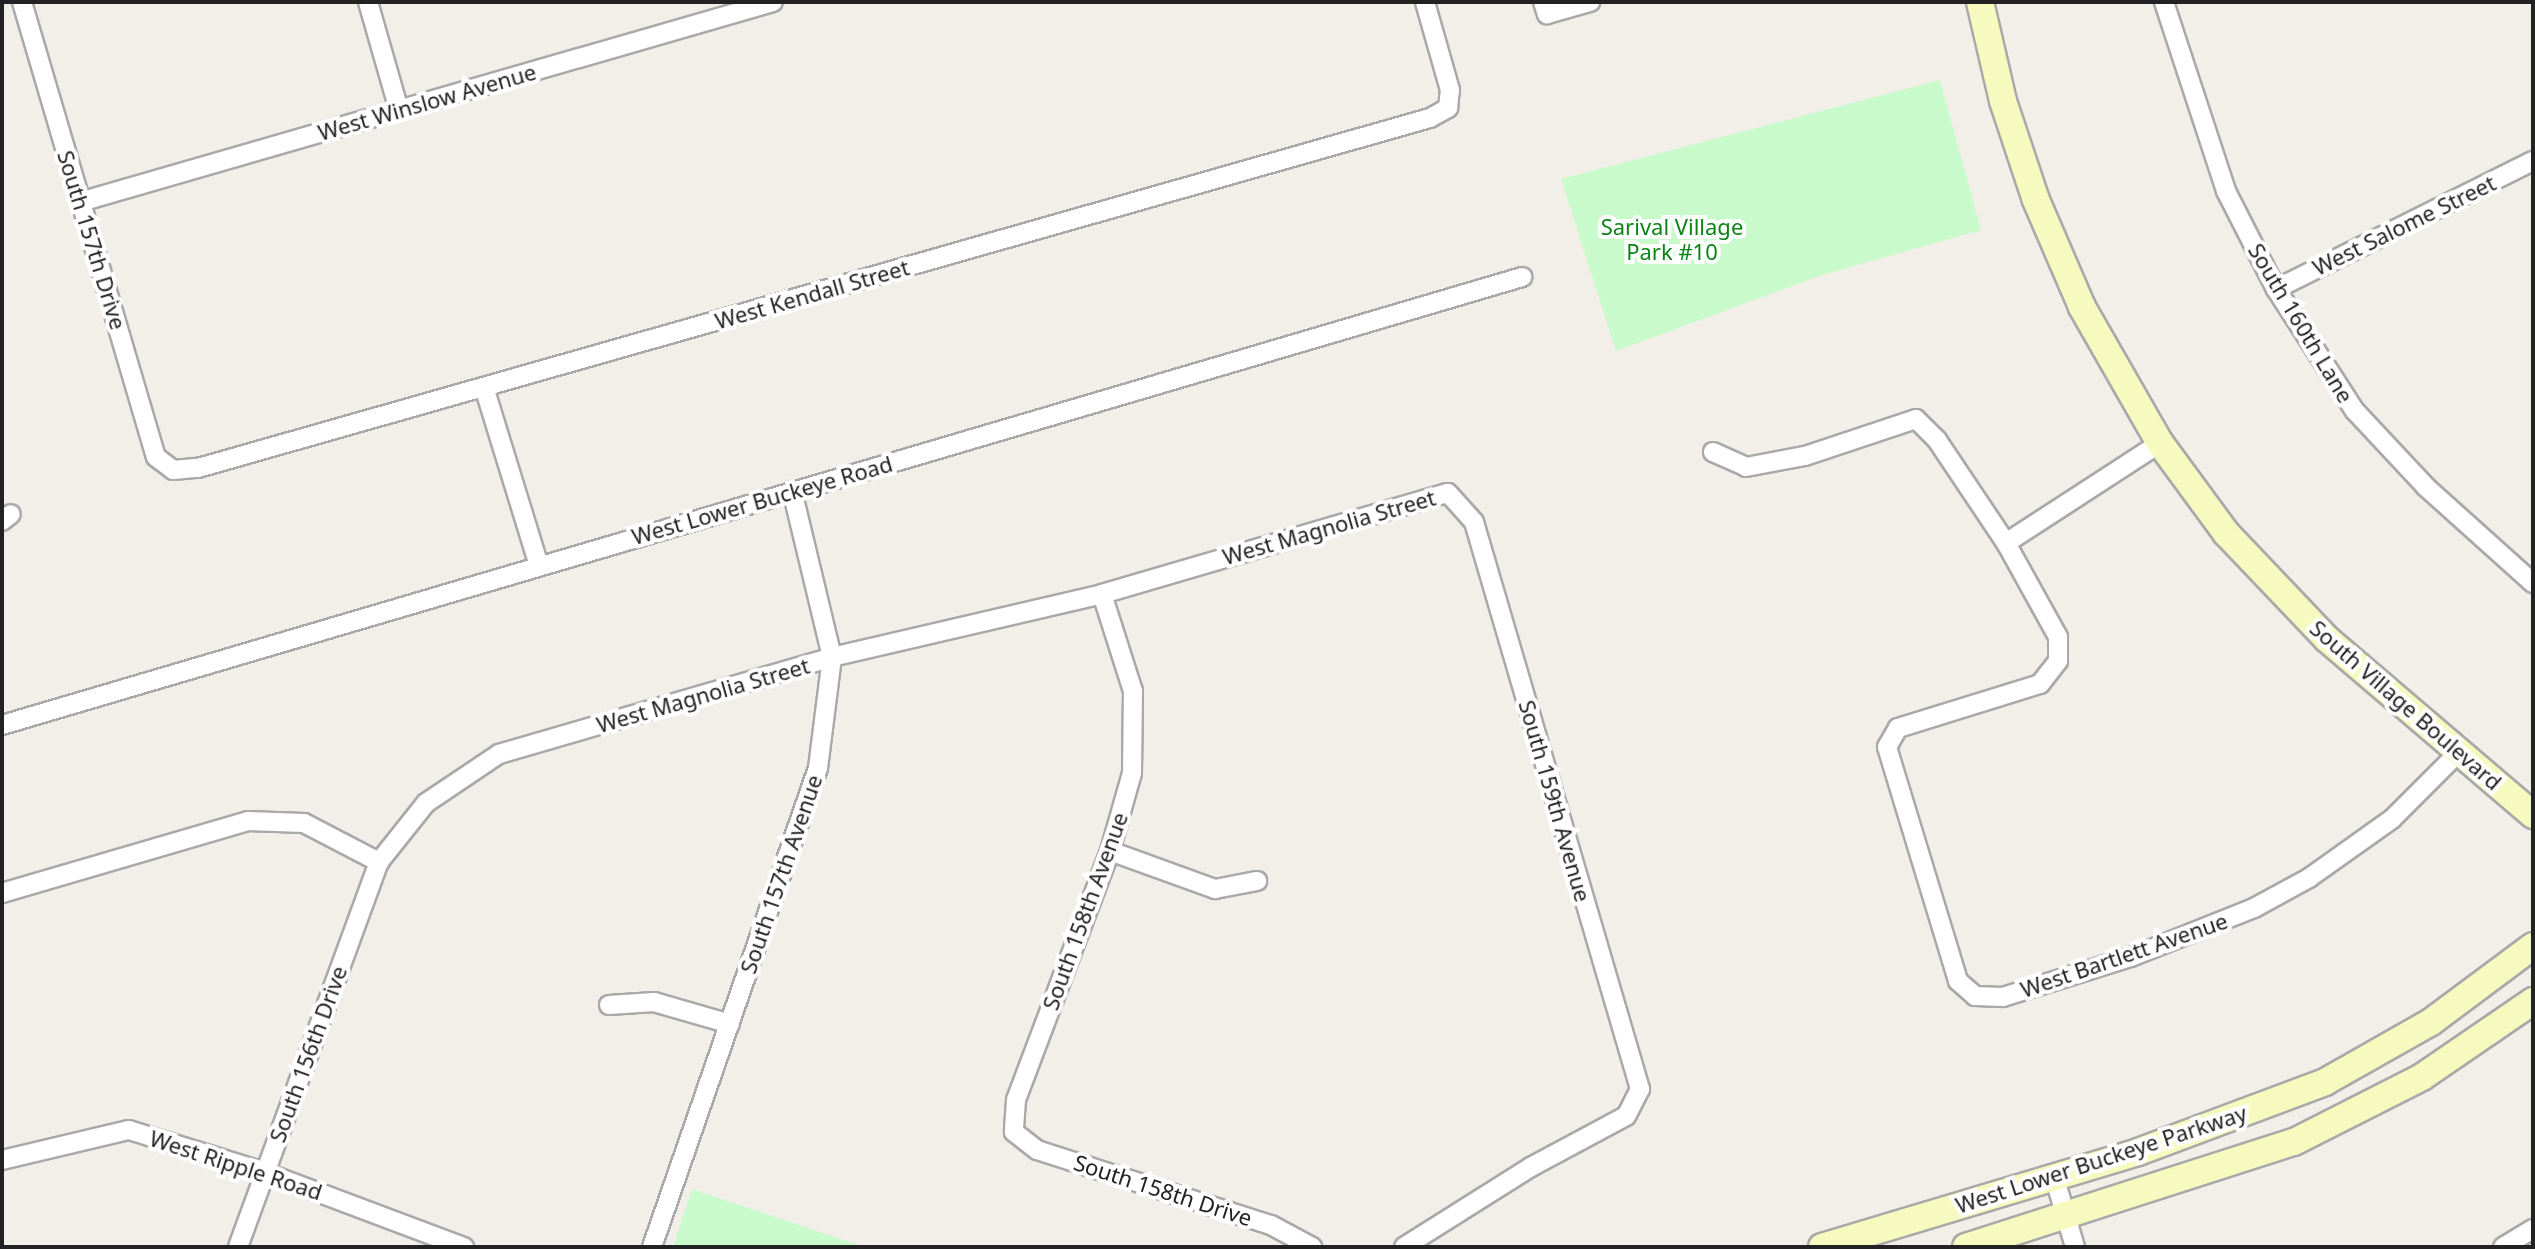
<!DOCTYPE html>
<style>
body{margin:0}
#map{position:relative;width:2535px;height:1249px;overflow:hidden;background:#f2efe9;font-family:"Noto Sans",sans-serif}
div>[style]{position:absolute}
.park>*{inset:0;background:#c8facc}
.roads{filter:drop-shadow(2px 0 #a9a9a9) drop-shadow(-2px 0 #a9a9a9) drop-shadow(0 2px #a9a9a9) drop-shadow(0 -2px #a9a9a9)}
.street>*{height:18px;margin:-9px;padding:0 9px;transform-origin:9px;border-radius:9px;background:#fff}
.secondary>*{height:26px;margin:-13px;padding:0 13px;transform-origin:13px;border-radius:13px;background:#f7fabf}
span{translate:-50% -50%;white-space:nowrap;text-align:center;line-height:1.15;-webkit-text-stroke:8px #fff;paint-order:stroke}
.street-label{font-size:22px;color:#222}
.park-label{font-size:22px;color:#0c8416}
.frame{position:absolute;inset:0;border:4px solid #222;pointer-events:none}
</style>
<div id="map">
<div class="park">
<div style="clip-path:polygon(1940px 80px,1981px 230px,1822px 275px,1616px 351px,1561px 179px)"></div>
<div style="clip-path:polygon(692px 1189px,864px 1247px,673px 1247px)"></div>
</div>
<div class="roads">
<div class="street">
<div style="left:22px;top:2px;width:474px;rotate:73.6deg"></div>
<div style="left:156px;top:457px;width:21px;rotate:37deg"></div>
<div style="left:173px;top:470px;width:25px;rotate:-5deg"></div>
<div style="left:198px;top:468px;width:1281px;rotate:-15.86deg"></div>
<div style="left:1430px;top:118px;width:21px;rotate:-29deg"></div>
<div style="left:1448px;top:108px;width:18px;rotate:-84deg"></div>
<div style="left:1450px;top:90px;width:91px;rotate:-105.9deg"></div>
<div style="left:368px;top:2px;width:112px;rotate:74deg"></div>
<div style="left:1543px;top:2px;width:13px;rotate:72deg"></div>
<div style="left:1547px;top:14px;width:45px;rotate:-15.6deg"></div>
<div style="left:2164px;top:2px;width:199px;rotate:71.8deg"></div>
<div style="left:2226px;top:191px;width:110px;rotate:63deg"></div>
<div style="left:2276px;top:289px;width:145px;rotate:57.1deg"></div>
<div style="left:2355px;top:411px;width:104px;rotate:46.9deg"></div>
<div style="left:2426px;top:487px;width:144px;rotate:41.9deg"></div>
<div style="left:80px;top:202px;width:721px;rotate:-16.1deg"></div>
<div style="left:2276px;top:289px;width:287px;rotate:-26.5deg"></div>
<div style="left:484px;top:387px;width:187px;rotate:72.9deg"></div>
<div style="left:1713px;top:452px;width:36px;rotate:24deg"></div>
<div style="left:1746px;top:467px;width:60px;rotate:-10.6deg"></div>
<div style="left:1805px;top:456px;width:117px;rotate:-18.4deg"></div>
<div style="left:1916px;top:419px;width:30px;rotate:45deg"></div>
<div style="left:1937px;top:440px;width:124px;rotate:56.2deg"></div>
<div style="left:2006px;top:543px;width:107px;rotate:61deg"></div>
<div style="left:2058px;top:637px;width:24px;rotate:90deg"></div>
<div style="left:2058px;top:661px;width:29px;rotate:128deg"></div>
<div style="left:2040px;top:684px;width:149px;rotate:162.8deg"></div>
<div style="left:1898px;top:728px;width:22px;rotate:120deg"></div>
<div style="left:1887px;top:747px;width:245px;rotate:73.1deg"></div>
<div style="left:1958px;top:981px;width:23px;rotate:41deg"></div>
<div style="left:1975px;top:996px;width:28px;rotate:2deg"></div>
<div style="left:2003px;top:997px;width:134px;rotate:-17.4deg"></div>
<div style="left:2131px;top:957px;width:132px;rotate:-21.7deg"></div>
<div style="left:2254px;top:908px;width:63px;rotate:-28.6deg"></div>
<div style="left:2309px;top:878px;width:102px;rotate:-35.4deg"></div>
<div style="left:2392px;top:819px;width:93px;rotate:-45deg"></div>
<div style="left:2px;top:521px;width:11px;rotate:-38deg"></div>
<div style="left:2006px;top:543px;width:184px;rotate:-33deg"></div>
<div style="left:1102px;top:594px;width:102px;rotate:72.3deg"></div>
<div style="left:1133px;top:691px;width:82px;rotate:90.7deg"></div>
<div style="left:1132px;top:773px;width:81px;rotate:105.8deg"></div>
<div style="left:1110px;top:851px;width:266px;rotate:110.7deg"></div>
<div style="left:1016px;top:1100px;width:32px;rotate:94deg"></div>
<div style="left:1014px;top:1132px;width:29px;rotate:38deg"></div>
<div style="left:1037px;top:1150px;width:246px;rotate:17.8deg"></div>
<div style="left:1271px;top:1225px;width:47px;rotate:28.2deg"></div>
<div style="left:2px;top:725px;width:1585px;rotate:-16.42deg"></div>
<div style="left:1110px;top:851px;width:112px;rotate:19.9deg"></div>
<div style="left:1215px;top:889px;width:43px;rotate:-10.8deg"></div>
<div style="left:2px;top:893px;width:256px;rotate:-16.3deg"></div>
<div style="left:248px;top:821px;width:56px;rotate:2deg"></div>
<div style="left:304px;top:823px;width:85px;rotate:27.5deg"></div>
<div style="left:379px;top:862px;width:75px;rotate:-51.5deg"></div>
<div style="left:426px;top:803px;width:88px;rotate:-33.9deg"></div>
<div style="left:499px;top:754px;width:347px;rotate:-16.2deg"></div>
<div style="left:832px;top:657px;width:277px;rotate:-13.1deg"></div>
<div style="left:1102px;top:594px;width:360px;rotate:-16.3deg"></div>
<div style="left:1448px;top:493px;width:39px;rotate:48deg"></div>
<div style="left:1474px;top:522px;width:591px;rotate:73.68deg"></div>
<div style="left:1640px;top:1089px;width:30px;rotate:117deg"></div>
<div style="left:1626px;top:1116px;width:108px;rotate:151.8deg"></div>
<div style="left:1531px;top:1167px;width:150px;rotate:147.8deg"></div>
<div style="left:609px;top:1005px;width:45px;rotate:-3.8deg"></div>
<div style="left:654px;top:1002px;width:79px;rotate:16.1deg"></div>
<div style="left:2px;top:1160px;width:130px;rotate:-13.3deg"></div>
<div style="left:129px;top:1130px;width:141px;rotate:17.3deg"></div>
<div style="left:264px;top:1172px;width:214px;rotate:20.6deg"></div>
<div style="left:2054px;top:1176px;width:74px;rotate:73.5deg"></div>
<div style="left:238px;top:1247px;width:410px;rotate:-69.9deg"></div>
<div style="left:652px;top:1247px;width:507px;rotate:-70.89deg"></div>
<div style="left:818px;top:768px;width:112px;rotate:-82.8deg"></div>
<div style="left:832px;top:657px;width:171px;rotate:-103.5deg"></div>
<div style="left:2503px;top:1247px;width:35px;rotate:-31deg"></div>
</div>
<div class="secondary">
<div style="left:1980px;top:2px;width:102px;rotate:76.9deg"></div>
<div style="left:2003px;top:101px;width:104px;rotate:71.6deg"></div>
<div style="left:2036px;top:200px;width:116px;rotate:66.7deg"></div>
<div style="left:2082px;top:307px;width:157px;rotate:60.2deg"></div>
<div style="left:2160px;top:443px;width:112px;rotate:53.7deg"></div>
<div style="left:2226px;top:533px;width:146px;rotate:46.4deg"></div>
<div style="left:2327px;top:639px;width:271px;rotate:40.5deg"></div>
<div style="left:1822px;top:1247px;width:330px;rotate:-16.7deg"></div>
<div style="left:2138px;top:1152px;width:200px;rotate:-20.5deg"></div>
<div style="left:2325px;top:1082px;width:122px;rotate:-29.5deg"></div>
<div style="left:2431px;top:1022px;width:127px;rotate:-36.7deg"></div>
<div style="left:1966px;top:1247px;width:344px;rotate:-17.8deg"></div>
<div style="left:2294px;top:1142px;width:144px;rotate:-26.9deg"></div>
<div style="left:2422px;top:1077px;width:135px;rotate:-34.4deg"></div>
</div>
</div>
<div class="street-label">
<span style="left:427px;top:102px;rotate:-16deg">West Winslow Avenue</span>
<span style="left:2404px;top:225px;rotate:-26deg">West Salome Street</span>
<span style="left:92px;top:240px;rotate:73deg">South 157th Drive</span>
<span style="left:812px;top:294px;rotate:-16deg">West Kendall Street</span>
<span style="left:2301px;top:323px;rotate:59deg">South 160th Lane</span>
<span style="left:762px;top:500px;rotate:-16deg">West Lower Buckeye Road</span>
<span style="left:1329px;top:527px;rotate:-16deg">West Magnolia Street</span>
<span style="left:703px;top:695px;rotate:-16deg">West Magnolia Street</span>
<span style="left:2406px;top:705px;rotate:41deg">South Village Boulevard</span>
<span style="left:1555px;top:801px;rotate:74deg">South 159th Avenue</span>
<span style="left:781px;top:874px;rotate:-71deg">South 157th Avenue</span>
<span style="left:1085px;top:911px;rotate:-70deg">South 158th Avenue</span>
<span style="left:2124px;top:955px;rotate:-19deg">West Bartlett Avenue</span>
<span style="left:308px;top:1054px;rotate:-70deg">South 156th Drive</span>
<span style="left:2101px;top:1159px;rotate:-18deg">West Lower Buckeye Parkway</span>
<span style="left:236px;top:1165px;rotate:18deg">West Ripple Road</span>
<span style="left:1163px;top:1190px;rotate:18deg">South 158th Drive</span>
</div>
<div class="park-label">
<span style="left:1672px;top:239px">Sarival Village<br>Park #10</span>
</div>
<div class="frame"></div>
</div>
